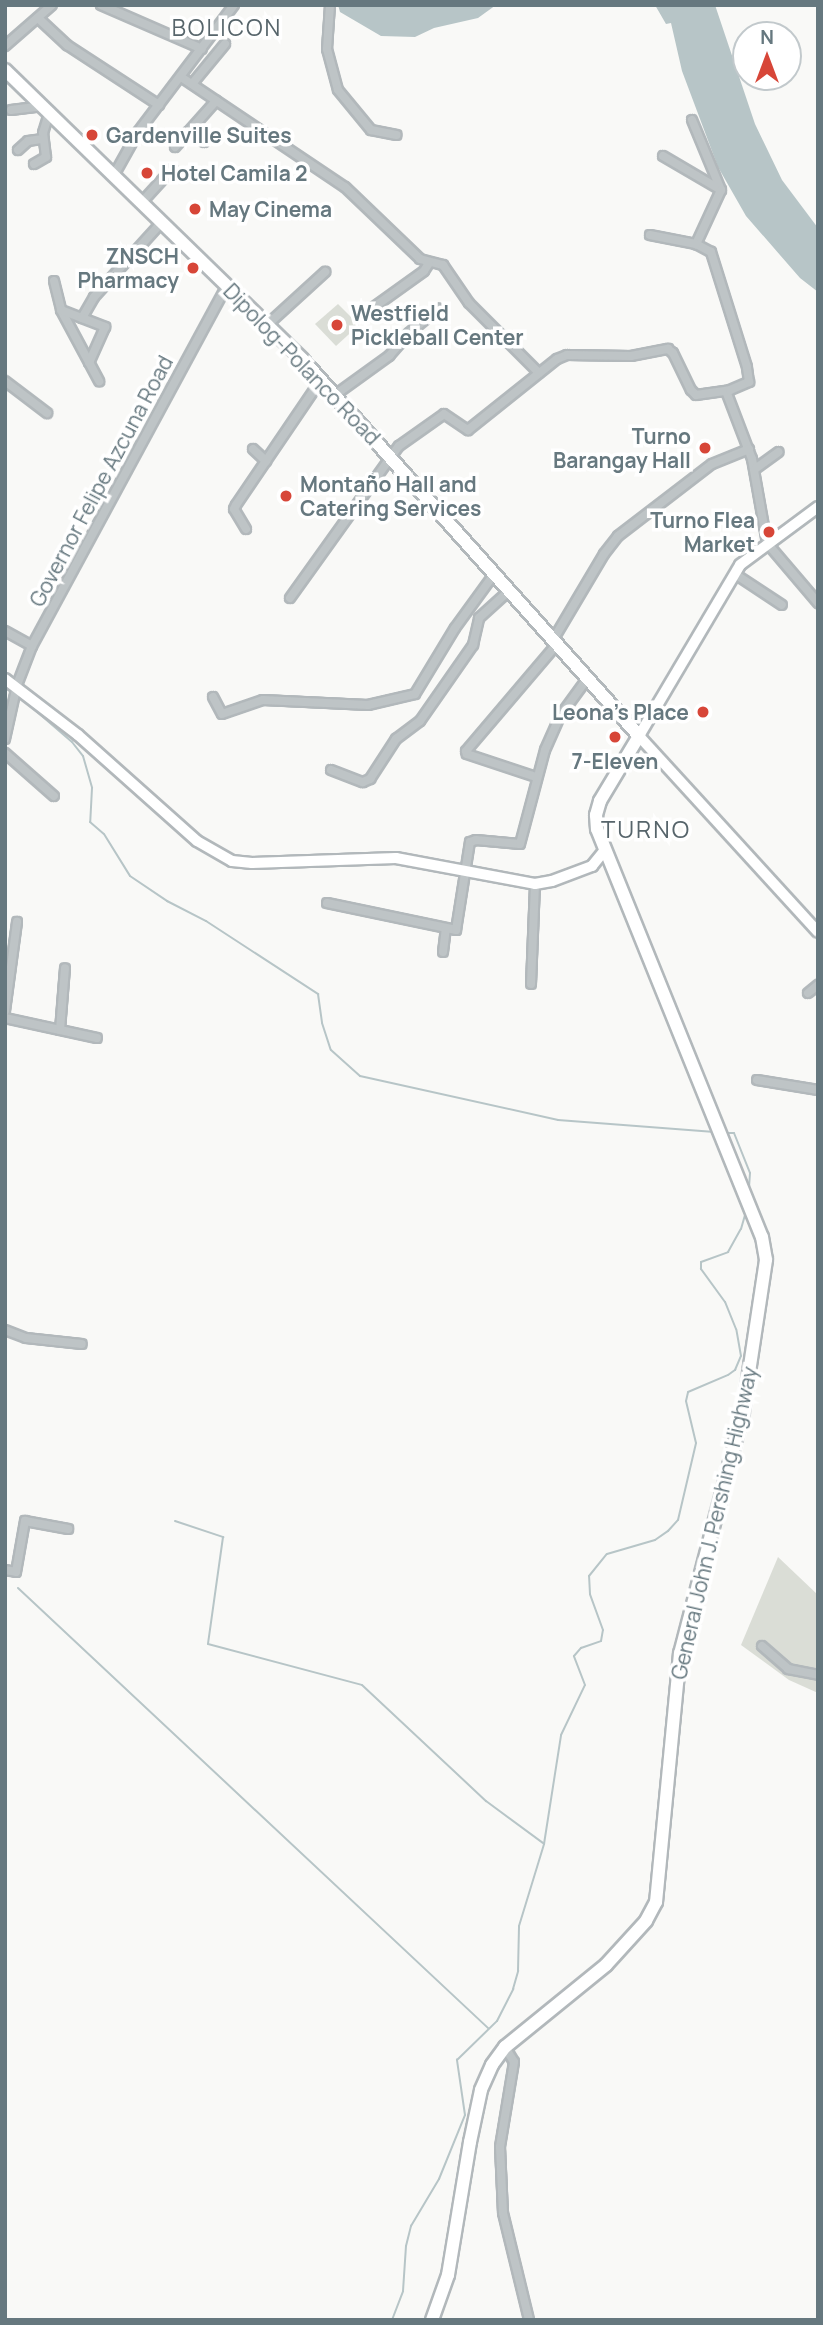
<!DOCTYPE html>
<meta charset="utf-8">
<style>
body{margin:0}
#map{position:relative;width:823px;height:2325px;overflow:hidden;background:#f9f9f7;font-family:Manrope,sans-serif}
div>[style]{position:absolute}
.green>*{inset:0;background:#daddd6}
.water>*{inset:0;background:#b7c5c7}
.stream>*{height:2px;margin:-1px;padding:0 1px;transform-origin:1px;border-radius:1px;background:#b7c5c7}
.roads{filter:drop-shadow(2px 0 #b2b8bb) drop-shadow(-2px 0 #b2b8bb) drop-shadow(0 2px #b2b8bb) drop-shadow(0 -2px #b2b8bb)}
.minor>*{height:8px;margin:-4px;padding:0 4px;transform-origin:4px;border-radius:4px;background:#bec4c6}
.major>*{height:10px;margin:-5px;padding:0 5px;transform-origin:5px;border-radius:5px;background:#fff}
.highway>*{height:12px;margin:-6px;padding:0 6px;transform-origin:6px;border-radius:6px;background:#fff}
.dots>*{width:19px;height:19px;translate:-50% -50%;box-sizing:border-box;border:4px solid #fff;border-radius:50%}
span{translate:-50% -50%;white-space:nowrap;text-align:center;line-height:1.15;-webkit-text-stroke:7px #fff;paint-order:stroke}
.poi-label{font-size:21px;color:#66787f;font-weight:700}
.left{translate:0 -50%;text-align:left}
.right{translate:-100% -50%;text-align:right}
.street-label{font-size:21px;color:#66787f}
.neighbourhood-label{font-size:23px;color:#57656b;letter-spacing:2px}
.quarter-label{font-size:24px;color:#57656b;letter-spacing:2px}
.frame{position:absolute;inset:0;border:7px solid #66787f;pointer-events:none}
.north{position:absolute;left:732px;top:21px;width:70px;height:70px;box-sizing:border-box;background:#fff;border:2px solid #c2c9cc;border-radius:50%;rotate:0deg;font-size:19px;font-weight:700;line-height:28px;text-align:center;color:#66787f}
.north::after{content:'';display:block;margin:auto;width:24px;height:32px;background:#d74638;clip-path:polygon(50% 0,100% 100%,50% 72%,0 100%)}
</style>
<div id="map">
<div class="green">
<div style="clip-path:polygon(338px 304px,359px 325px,336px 346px,315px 324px)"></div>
<div style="clip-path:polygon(778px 1557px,818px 1595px,818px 1693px,789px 1680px,741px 1645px)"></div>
</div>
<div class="water">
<div style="clip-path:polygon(338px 5px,496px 5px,478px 18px,434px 28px,415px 37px,381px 36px,340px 12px)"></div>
<div style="clip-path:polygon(655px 5px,715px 5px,755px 124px,782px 180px,818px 228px,818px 292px,800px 278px,746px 216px,718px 167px,682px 71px,671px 23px,666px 24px)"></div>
</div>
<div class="stream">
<div style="left:5px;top:688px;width:10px;rotate:29deg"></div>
<div style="left:21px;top:698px;width:67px;rotate:40.8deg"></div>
<div style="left:72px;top:742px;width:18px;rotate:52deg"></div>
<div style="left:83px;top:756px;width:33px;rotate:74deg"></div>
<div style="left:92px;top:788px;width:34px;rotate:93deg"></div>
<div style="left:90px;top:822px;width:18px;rotate:41deg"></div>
<div style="left:104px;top:834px;width:49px;rotate:58.2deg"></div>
<div style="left:130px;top:876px;width:45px;rotate:34deg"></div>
<div style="left:167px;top:901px;width:44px;rotate:27.1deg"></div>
<div style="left:206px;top:921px;width:134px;rotate:33.1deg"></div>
<div style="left:318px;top:994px;width:29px;rotate:82deg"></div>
<div style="left:322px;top:1023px;width:28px;rotate:72deg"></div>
<div style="left:331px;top:1050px;width:39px;rotate:42deg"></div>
<div style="left:360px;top:1076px;width:203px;rotate:12.5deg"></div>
<div style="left:558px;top:1120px;width:157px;rotate:4.4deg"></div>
<div style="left:728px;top:1133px;width:6px"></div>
<div style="left:734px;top:1133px;width:43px;rotate:68.2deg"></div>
<div style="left:750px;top:1173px;width:13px;rotate:94deg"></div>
<div style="left:175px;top:1521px;width:51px;rotate:18.4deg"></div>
<div style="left:223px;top:1537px;width:108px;rotate:98deg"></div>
<div style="left:208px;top:1644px;width:159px;rotate:14.9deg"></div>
<div style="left:362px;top:1685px;width:170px;rotate:43.1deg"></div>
<div style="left:486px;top:1801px;width:71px;rotate:36.4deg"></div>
<div style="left:18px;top:1588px;width:644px;rotate:43.11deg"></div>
<div style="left:392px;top:2320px;width:31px;rotate:-69deg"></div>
<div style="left:403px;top:2291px;width:45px;rotate:-86.2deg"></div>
<div style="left:406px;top:2246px;width:21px;rotate:-76deg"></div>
<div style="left:411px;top:2226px;width:55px;rotate:-59.2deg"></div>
<div style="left:439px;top:2179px;width:69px;rotate:-67.9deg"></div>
<div style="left:465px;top:2115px;width:56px;rotate:-98.3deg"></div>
<div style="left:457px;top:2060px;width:56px;rotate:-44.3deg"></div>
<div style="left:497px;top:2021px;width:36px;rotate:-63deg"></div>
<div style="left:513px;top:1989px;width:19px;rotate:-74deg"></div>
<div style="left:518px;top:1971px;width:45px;rotate:-88.7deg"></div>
<div style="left:519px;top:1926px;width:86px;rotate:-73deg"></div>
<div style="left:544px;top:1844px;width:110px;rotate:-81.1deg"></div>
<div style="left:561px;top:1735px;width:55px;rotate:-64.4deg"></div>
<div style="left:585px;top:1685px;width:31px;rotate:-111deg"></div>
<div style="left:574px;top:1656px;width:11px;rotate:-49deg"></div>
<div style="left:581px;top:1648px;width:21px;rotate:-19deg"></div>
<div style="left:601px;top:1641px;width:11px;rotate:-80deg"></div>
<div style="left:603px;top:1630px;width:38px;rotate:-110deg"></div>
<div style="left:590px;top:1594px;width:18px;rotate:-93deg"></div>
<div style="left:589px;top:1576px;width:28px;rotate:-51deg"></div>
<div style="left:607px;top:1554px;width:50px;rotate:-16.3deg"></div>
<div style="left:655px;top:1540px;width:16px;rotate:-35deg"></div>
<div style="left:668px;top:1531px;width:15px;rotate:-48deg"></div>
<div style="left:678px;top:1520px;width:79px;rotate:-76.8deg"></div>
<div style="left:696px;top:1443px;width:43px;rotate:-103.4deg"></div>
<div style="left:686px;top:1401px;width:9px;rotate:-77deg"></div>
<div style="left:688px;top:1392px;width:43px;rotate:-23deg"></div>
<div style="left:728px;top:1375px;width:9px;rotate:-36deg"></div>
<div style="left:735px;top:1370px;width:15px;rotate:-67deg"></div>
<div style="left:741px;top:1356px;width:27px;rotate:-100deg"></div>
<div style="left:736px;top:1329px;width:29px;rotate:-112deg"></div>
<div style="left:725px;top:1302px;width:41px;rotate:-126deg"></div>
<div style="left:701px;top:1269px;width:7px;rotate:-90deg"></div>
<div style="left:701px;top:1262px;width:29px;rotate:-20deg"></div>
<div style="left:728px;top:1252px;width:26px;rotate:-61deg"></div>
<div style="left:741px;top:1229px;width:19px;rotate:-74deg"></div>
</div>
<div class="roads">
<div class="minor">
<div style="left:101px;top:5px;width:110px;rotate:23.5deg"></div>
<div style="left:330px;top:5px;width:44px;rotate:93.9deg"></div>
<div style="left:327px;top:49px;width:42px;rotate:75deg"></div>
<div style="left:338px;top:90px;width:52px;rotate:50.5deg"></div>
<div style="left:371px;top:130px;width:26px;rotate:11deg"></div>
<div style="left:38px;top:18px;width:40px;rotate:43deg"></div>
<div style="left:67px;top:45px;width:110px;rotate:33.1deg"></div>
<div style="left:5px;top:46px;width:62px;rotate:-41.1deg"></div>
<div style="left:181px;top:77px;width:197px;rotate:33.9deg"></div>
<div style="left:345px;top:187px;width:104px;rotate:43.8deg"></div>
<div style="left:420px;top:259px;width:24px;rotate:15deg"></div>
<div style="left:443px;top:265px;width:46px;rotate:55.6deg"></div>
<div style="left:469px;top:303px;width:99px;rotate:45deg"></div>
<div style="left:192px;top:84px;width:52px;rotate:-50.5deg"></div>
<div style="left:11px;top:110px;width:31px;rotate:-7deg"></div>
<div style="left:692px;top:120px;width:76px;rotate:67.5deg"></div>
<div style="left:188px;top:132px;width:19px;rotate:32deg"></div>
<div style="left:175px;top:147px;width:62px;rotate:-48.3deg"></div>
<div style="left:18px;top:150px;width:13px;rotate:-42deg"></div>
<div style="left:28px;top:141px;width:15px;rotate:-8deg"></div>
<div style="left:663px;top:156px;width:67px;rotate:30.4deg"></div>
<div style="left:721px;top:190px;width:60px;rotate:114.8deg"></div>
<div style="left:34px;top:164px;width:14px;rotate:-30deg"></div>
<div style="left:46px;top:157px;width:24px;rotate:-97deg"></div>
<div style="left:43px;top:133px;width:21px;rotate:-73deg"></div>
<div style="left:114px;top:175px;width:49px;rotate:-60.8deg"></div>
<div style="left:138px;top:132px;width:159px;rotate:-52.9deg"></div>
<div style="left:142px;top:202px;width:45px;rotate:-47.7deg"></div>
<div style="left:54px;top:281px;width:30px;rotate:76deg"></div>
<div style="left:61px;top:310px;width:81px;rotate:61.8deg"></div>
<div style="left:61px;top:310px;width:22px;rotate:21deg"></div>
<div style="left:82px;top:318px;width:24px;rotate:-60deg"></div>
<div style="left:94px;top:297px;width:101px;rotate:-47.8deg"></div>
<div style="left:367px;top:312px;width:70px;rotate:-35.7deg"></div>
<div style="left:424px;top:271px;width:9px;rotate:-58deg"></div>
<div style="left:82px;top:318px;width:25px;rotate:21deg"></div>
<div style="left:105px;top:327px;width:39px;rotate:114deg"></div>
<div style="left:267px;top:325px;width:79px;rotate:-42.4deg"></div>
<div style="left:5px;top:381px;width:53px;rotate:37.3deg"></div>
<div style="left:726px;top:391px;width:73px;rotate:69.1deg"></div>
<div style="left:752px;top:459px;width:85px;rotate:79.9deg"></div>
<div style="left:767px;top:543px;width:79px;rotate:49.6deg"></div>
<div style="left:335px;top:395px;width:67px;rotate:-35.8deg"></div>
<div style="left:389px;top:356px;width:30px;rotate:-49deg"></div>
<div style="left:409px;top:333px;width:38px;rotate:-40deg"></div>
<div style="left:253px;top:449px;width:18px;rotate:43deg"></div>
<div style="left:755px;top:469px;width:29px;rotate:-36deg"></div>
<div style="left:246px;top:529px;width:23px;rotate:-121deg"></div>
<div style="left:234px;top:509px;width:4px;rotate:-63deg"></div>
<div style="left:236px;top:505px;width:151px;rotate:-55.8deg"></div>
<div style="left:735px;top:574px;width:56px;rotate:33.4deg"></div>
<div style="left:290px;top:598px;width:187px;rotate:-54.4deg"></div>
<div style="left:399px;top:446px;width:55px;rotate:-35.4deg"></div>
<div style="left:444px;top:414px;width:29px;rotate:34deg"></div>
<div style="left:468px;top:430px;width:114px;rotate:-38.6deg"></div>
<div style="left:557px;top:359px;width:11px;rotate:-22deg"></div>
<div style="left:567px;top:355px;width:64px;rotate:0.9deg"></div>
<div style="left:631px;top:356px;width:38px;rotate:-11deg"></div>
<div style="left:668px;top:349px;width:6px;rotate:39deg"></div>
<div style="left:673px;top:353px;width:41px;rotate:64.1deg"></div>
<div style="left:691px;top:390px;width:7px;rotate:45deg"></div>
<div style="left:696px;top:395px;width:34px;rotate:-8deg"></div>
<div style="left:730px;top:390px;width:21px;rotate:-23deg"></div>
<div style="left:749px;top:382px;width:15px;rotate:-98deg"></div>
<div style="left:747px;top:367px;width:121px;rotate:-107.4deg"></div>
<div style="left:711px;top:252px;width:17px;rotate:-152deg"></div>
<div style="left:696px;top:244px;width:47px;rotate:-168.9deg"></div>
<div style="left:5px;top:631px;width:31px;rotate:29deg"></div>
<div style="left:553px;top:640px;width:100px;rotate:-59.3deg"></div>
<div style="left:604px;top:554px;width:23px;rotate:-52deg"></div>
<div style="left:618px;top:536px;width:118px;rotate:-37.5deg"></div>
<div style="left:712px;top:464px;width:40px;rotate:-22deg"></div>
<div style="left:213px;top:697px;width:19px;rotate:62deg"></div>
<div style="left:222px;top:714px;width:43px;rotate:-18.9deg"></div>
<div style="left:263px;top:700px;width:105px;rotate:2.7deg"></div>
<div style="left:368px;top:705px;width:48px;rotate:-13.2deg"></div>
<div style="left:415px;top:694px;width:77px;rotate:-58.8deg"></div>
<div style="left:455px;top:628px;width:68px;rotate:-54deg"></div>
<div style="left:5px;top:739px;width:55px;rotate:-77.5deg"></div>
<div style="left:17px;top:685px;width:42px;rotate:-69deg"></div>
<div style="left:32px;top:646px;width:410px;rotate:-61.6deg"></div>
<div style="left:5px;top:753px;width:65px;rotate:41.3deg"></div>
<div style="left:331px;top:770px;width:34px;rotate:21deg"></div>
<div style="left:363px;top:782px;width:8px;rotate:-23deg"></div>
<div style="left:370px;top:779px;width:48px;rotate:-57deg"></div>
<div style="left:396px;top:739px;width:30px;rotate:-37deg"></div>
<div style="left:420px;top:721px;width:93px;rotate:-55.1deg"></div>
<div style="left:473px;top:645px;width:28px;rotate:-77deg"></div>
<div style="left:479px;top:618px;width:42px;rotate:-42.1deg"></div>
<div style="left:536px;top:777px;width:73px;rotate:-161.6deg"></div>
<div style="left:467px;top:754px;width:3px;rotate:-108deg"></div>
<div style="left:466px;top:751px;width:140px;rotate:-49.6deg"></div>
<div style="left:327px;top:903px;width:132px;rotate:11.8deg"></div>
<div style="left:456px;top:930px;width:89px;rotate:-81deg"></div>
<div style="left:470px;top:842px;width:6px;rotate:-18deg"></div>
<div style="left:476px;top:840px;width:44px;rotate:5.2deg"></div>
<div style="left:520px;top:844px;width:97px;rotate:-75.1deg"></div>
<div style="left:545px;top:750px;width:37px;rotate:-66deg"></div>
<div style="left:560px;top:716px;width:46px;rotate:-53.9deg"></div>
<div style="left:443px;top:952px;width:23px;rotate:-83deg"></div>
<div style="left:531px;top:984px;width:100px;rotate:-87.7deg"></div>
<div style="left:808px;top:993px;width:13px;rotate:-39deg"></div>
<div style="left:5px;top:1011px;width:90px;rotate:-82.3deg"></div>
<div style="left:5px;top:1018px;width:94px;rotate:12.3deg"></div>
<div style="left:60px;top:1030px;width:62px;rotate:-85.4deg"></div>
<div style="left:757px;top:1080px;width:62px;rotate:9.3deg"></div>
<div style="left:5px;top:1330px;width:22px;rotate:21deg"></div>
<div style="left:26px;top:1338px;width:56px;rotate:6.1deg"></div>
<div style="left:5px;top:1570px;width:11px;rotate:10deg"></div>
<div style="left:16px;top:1572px;width:52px;rotate:-80deg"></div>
<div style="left:25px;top:1521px;width:44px;rotate:10.5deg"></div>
<div style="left:762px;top:1646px;width:35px;rotate:41deg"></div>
<div style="left:788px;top:1669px;width:31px;rotate:11deg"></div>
<div style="left:505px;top:2047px;width:17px;rotate:59deg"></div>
<div style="left:514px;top:2062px;width:86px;rotate:99.4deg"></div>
<div style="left:500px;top:2147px;width:66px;rotate:87.4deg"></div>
<div style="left:503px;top:2213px;width:110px;rotate:76.3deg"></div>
</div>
<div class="major">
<div style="left:818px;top:507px;width:97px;rotate:143.4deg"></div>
<div style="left:740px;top:565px;width:199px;rotate:120.6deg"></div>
<div style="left:639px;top:736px;width:265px;rotate:47.6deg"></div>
<div style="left:5px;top:679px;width:92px;rotate:37.5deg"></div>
<div style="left:78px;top:735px;width:159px;rotate:41.7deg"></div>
<div style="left:197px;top:841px;width:40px;rotate:29.7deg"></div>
<div style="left:232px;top:861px;width:20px;rotate:6deg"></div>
<div style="left:252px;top:863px;width:144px;rotate:-2deg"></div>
<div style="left:396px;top:858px;width:141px;rotate:10.6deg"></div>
<div style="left:535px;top:884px;width:17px;rotate:-10deg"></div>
<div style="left:552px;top:881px;width:43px;rotate:-20.6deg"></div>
<div style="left:592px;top:866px;width:21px;rotate:-51deg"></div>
</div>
<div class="highway">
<div style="left:5px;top:70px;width:414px;rotate:44.2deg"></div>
<div style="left:302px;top:359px;width:506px;rotate:48.21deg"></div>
<div style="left:639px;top:736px;width:76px;rotate:121deg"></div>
<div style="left:600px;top:801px;width:15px;rotate:106deg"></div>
<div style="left:596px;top:815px;width:14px;rotate:86deg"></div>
<div style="left:597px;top:829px;width:440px;rotate:68deg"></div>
<div style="left:762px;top:1237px;width:23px;rotate:80deg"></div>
<div style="left:766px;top:1260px;width:154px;rotate:98.6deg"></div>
<div style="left:743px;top:1412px;width:249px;rotate:104.6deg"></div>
<div style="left:680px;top:1653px;width:250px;rotate:95.5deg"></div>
<div style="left:656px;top:1902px;width:21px;rotate:118deg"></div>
<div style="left:646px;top:1921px;width:59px;rotate:132.3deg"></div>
<div style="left:606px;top:1965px;width:130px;rotate:140.9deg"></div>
<div style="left:505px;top:2047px;width:22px;rotate:126deg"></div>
<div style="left:492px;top:2065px;width:27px;rotate:114deg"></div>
<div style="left:481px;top:2090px;width:53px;rotate:101.9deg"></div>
<div style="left:470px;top:2142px;width:135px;rotate:99.4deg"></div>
<div style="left:448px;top:2275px;width:48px;rotate:109.6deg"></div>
</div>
</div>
<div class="dots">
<div style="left:92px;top:135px;background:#d74638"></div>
<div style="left:147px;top:173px;background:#d74638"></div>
<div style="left:195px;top:209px;background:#d74638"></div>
<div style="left:193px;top:268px;background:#d74638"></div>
<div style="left:337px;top:325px;background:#d74638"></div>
<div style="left:705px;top:448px;background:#d74638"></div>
<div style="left:286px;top:496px;background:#d74638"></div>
<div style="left:769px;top:532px;background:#d74638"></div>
<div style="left:703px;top:712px;background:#d74638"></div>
<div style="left:615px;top:737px;background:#d74638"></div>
</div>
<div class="poi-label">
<span class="left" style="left:106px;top:135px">Gardenville Suites</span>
<span class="left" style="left:161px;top:173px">Hotel Camila 2</span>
<span class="left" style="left:209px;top:209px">May Cinema</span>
<span class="right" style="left:179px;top:268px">ZNSCH<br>Pharmacy</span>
<span class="left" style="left:351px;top:325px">Westfield<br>Pickleball Center</span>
<span class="right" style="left:691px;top:448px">Turno<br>Barangay Hall</span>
<span class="left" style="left:300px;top:496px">Montaño Hall and<br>Catering Services</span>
<span class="right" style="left:755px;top:532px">Turno Flea<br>Market</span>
<span class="right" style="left:689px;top:712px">Leona's Place</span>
<span style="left:615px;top:761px">7-Eleven</span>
</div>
<div class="street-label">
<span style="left:302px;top:364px;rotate:46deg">Dipolog-Polanco Road</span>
<span style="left:101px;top:481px;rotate:-62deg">Governor Felipe Azcuna Road</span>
<span style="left:714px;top:1523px;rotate:-77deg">General John J. Pershing Highway</span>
</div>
<div class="neighbourhood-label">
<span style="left:227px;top:27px">BOLICON</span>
</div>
<div class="quarter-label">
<span style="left:646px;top:829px">TURNO</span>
</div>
<div class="frame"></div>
<div class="north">N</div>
</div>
